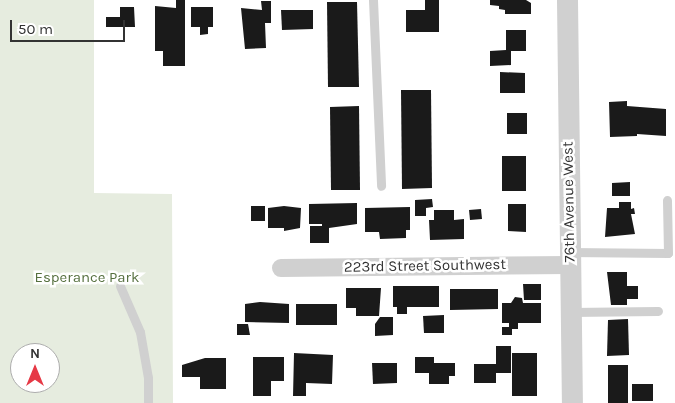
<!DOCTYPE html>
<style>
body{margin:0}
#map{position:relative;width:675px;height:403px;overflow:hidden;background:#fff;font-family:Karla,sans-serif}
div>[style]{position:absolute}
.green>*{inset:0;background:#e6ecdf}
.building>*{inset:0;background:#1a1a1a}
.service>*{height:9px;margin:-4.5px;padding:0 4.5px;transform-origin:4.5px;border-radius:4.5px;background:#d0d0d0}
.minor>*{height:18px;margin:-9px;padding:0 9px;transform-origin:9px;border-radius:9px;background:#d0d0d0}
.tertiary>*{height:21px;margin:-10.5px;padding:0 10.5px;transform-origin:10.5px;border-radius:10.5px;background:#d0d0d0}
span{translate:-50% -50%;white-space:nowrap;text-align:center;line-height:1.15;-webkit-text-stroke:5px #fff;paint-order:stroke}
.street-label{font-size:15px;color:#333}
.park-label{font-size:15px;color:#56703f}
.north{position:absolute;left:10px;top:343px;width:50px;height:50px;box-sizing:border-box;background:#fff;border:1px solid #adadad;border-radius:50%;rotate:0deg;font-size:14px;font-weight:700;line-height:20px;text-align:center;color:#333}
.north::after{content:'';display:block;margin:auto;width:18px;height:22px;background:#e63946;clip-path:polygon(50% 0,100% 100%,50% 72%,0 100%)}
.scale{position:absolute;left:10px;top:20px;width:115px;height:22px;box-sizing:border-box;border:2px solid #333;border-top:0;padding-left:6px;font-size:15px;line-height:18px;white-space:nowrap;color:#333;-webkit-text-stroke:4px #fff;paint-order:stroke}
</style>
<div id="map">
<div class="green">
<div style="clip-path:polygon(evenodd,0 0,94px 0,94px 193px,172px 194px,173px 403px,0 403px,0 0,20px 353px,50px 353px,50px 383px,20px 383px,20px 353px)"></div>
</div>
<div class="building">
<div style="clip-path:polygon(176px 0,185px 0,185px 66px,163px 66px,163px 51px,155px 51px,155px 6px,176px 8px)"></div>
<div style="clip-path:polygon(425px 0,439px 0,439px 32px,406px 32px,406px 10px,425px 10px)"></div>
<div style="clip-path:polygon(490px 0,526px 0,531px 3px,531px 14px,505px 14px,505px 10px,499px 9px,499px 6px,490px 5px)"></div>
<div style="clip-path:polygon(261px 1px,271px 1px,271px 23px,265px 23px,266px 48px,245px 49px,241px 8px,262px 10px)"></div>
<div style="clip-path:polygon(327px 2px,357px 2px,359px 87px,328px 87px)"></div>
<div style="clip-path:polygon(120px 7px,134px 7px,135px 27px,106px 27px,106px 17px,120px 17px)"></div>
<div style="clip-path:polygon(191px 7px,213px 7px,213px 27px,208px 27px,208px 34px,200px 35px,200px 27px,191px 27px)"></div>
<div style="clip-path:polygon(281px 10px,313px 10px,313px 29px,282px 30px)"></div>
<div style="clip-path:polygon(506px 30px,526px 30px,526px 51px,511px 51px,511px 65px,490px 66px,490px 51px,506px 50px)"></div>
<div style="clip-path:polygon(500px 72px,525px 73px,525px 93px,500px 93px)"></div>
<div style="clip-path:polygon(401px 90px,431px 90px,432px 188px,402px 189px)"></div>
<div style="clip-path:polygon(627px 101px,627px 106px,666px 109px,666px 136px,637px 134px,637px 136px,610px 137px,609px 102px)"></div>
<div style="clip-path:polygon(359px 106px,360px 190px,331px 190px,330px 107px)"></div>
<div style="clip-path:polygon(507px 113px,527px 113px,527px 134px,507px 134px)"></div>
<div style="clip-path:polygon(502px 156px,526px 156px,526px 191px,502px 191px)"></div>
<div style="clip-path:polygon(630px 182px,630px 196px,612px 196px,612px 183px)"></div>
<div style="clip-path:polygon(432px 199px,433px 207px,426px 208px,426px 216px,415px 216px,415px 200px)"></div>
<div style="clip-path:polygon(619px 202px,631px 202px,631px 209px,634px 208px,635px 214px,631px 214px,635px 234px,605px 237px,607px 208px,619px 208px)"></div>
<div style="clip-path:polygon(357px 203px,357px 224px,329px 228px,329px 243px,310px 243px,310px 226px,322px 226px,322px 224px,309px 224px,309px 204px)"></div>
<div style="clip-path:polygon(508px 204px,526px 204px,526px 232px,508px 231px)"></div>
<div style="clip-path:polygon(251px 206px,265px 206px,265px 221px,251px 221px)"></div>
<div style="clip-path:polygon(284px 206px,301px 208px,300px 228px,284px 231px,284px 228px,268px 228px,268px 208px)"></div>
<div style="clip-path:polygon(410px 207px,410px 230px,406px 230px,406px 238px,380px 239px,379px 232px,365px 232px,365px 208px)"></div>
<div style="clip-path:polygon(481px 209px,482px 219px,470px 220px,469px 210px)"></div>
<div style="clip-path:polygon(434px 210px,454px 210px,454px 220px,464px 219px,464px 239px,430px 240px,429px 220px,434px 220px)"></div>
<div style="clip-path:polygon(607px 272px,627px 272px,627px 286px,638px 286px,638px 299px,627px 299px,627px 305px,611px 305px)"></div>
<div style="clip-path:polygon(523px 284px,541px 284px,541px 300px,524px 300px)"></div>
<div style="clip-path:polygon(393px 286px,439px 286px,439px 307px,407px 307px,407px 314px,397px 314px,397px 307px,393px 307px)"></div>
<div style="clip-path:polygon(346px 288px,381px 288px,379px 316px,356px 316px,356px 308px,346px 308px)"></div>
<div style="clip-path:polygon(450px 289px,498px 289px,498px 309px,450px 310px)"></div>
<div style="clip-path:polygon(515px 297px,522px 298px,523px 303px,541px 303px,541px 323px,518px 323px,518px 329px,512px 329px,512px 335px,502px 335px,502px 327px,509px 327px,509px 323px,502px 323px,502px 303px,511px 303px)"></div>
<div style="clip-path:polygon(260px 302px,289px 304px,289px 323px,245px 322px,245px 304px)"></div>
<div style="clip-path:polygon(296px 304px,337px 304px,337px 325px,296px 325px)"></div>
<div style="clip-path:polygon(444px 315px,444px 333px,424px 333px,423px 316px)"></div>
<div style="clip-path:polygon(380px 317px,393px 317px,393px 335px,375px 336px,375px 324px)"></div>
<div style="clip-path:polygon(628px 319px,629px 355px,607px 356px,608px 320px)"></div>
<div style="clip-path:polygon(237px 324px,248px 324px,250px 335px,237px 335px)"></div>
<div style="clip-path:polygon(496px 346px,511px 346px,511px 373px,496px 373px,496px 383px,474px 383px,474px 364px,496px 364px)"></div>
<div style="clip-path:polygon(294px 353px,333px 355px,332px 384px,306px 383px,306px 396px,293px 396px)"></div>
<div style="clip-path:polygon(512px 353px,537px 353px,537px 396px,512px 396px)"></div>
<div style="clip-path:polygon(253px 357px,284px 357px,284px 381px,271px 381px,271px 396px,253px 396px)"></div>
<div style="clip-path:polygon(415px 357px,434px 357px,434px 363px,455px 363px,455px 376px,449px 376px,449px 384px,429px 384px,429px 373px,415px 373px)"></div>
<div style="clip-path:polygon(205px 358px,226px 358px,226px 389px,200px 389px,200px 377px,182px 377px,182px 365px)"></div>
<div style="clip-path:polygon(372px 363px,397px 363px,397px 383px,373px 384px)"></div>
<div style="clip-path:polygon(608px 365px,628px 365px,628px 403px,608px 403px)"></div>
<div style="clip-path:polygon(632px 384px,653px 384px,653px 401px,632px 401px)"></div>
</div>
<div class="service">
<div style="left:373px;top:0;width:186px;rotate:87.5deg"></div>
<div style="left:569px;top:252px;width:99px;rotate:0.6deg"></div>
<div style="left:668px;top:253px;width:53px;rotate:-91.1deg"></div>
<div style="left:120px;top:286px;width:50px;rotate:66.5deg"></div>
<div style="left:140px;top:332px;width:47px;rotate:80.1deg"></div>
<div style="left:148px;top:378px;width:25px;rotate:90deg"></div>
<div style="left:570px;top:312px;width:88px;rotate:-0.7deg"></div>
</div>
<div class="minor">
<div style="left:281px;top:268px;width:288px;rotate:-0.6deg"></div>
</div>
<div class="tertiary">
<div style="left:567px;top:0;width:403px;rotate:89.3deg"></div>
</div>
<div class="street-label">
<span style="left:569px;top:202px;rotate:-91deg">76th Avenue West</span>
<span style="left:425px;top:266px;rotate:-1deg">223rd Street Southwest</span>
</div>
<div class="park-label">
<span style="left:87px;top:278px">Esperance Park</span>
</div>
<div class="north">N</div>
<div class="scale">50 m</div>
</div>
